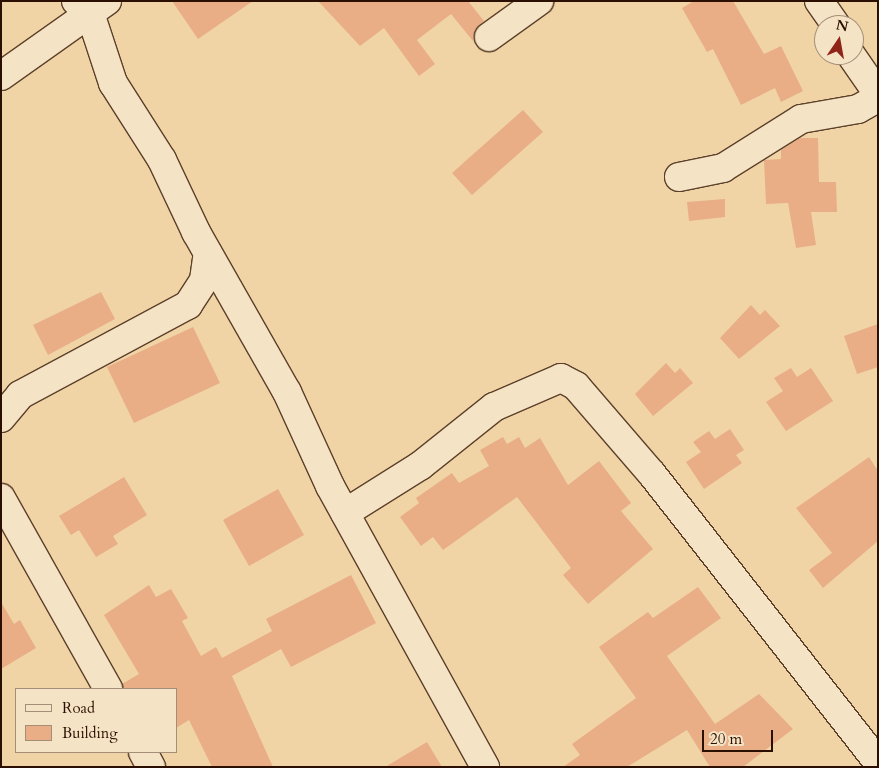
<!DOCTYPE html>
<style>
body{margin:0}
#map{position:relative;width:879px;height:768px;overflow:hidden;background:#f0d4a6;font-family:Cardo,serif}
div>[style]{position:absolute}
.building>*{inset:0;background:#e9ae86}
.roads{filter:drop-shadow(1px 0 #5c402a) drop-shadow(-1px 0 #5c402a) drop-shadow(0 1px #5c402a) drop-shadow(0 -1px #5c402a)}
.street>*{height:28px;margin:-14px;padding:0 14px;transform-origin:14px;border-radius:14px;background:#f5e3c5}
span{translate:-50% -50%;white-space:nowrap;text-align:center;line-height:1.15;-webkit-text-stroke:4.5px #f5e3c5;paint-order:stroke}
.frame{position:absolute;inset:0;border:2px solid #2b0f01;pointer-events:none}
.legend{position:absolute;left:15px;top:688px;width:162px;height:65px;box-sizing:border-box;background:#f5e3c5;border:1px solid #a48e77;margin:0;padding:6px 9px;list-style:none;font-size:15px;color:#2b0f01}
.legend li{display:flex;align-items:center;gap:10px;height:25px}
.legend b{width:25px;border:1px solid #a48e77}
.north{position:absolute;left:814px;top:15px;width:50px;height:50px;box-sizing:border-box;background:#f5e3c5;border:1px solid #a48e77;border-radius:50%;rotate:12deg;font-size:14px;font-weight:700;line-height:20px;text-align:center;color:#2b0f01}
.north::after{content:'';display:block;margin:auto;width:18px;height:22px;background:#8f2418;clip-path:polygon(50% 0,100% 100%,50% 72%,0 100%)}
.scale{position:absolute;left:702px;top:730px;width:71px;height:22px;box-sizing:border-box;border:2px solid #2b0f01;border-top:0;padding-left:6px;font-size:15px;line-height:18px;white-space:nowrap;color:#2b0f01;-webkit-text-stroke:4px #f5e3c5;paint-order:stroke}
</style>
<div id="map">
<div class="building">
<div style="clip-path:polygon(172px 1px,253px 1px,198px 39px)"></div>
<div style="clip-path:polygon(318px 1px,468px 1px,484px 21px,475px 30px,473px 41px,451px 14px,417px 40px,435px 64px,419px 76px,384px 28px,360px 46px)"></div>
<div style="clip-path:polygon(694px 1px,733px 1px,764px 54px,781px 46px,803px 91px,781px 102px,775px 88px,741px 105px,713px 49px,707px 52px,682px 8px)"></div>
<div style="clip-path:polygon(523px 110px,543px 132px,472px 195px,452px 173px)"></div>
<div style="clip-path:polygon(800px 138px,818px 138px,819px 182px,836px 182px,837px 212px,811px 212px,816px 245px,796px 248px,788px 203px,766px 204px,764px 160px,781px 159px,781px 150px)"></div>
<div style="clip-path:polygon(725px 199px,725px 217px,689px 221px,687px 202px)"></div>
<div style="clip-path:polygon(101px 292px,115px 319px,48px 355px,33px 325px)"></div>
<div style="clip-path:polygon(751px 305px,760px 315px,765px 310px,780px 326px,739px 359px,720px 338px)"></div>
<div style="clip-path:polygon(878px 324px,878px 367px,857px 374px,844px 336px)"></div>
<div style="clip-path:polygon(193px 327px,220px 383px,134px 423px,107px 367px)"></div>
<div style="clip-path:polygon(666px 363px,675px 373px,680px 368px,693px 383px,653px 416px,635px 394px)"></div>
<div style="clip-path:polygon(791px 368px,797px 377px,811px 368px,833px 401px,786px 431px,766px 402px,783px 391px,774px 378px)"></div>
<div style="clip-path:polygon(730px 429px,744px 450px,736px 455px,742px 463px,704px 489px,686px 462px,701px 452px,693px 442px,709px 431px,715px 439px)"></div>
<div style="clip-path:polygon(503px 437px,507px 444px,519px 437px,525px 448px,540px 438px,568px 485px,599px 461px,631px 503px,621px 511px,653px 549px,588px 604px,563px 575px,571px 568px,517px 497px,443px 550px,433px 537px,421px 546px,400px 517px,419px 503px,416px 498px,452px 473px,459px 483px,489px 466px,480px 450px)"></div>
<div style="clip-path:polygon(869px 457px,878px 471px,878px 541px,823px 588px,809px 570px,832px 553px,796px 508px)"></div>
<div style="clip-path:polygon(124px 477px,147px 515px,113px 536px,118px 544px,96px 557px,79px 530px,71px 535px,59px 516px)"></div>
<div style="clip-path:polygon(278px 489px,304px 535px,249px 566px,223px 520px)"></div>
<div style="clip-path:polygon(351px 575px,376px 623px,291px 667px,281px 649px,232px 676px,273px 767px,212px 767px,189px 720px,176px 728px,176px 689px,124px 689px,122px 684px,139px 674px,104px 615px,149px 585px,156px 597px,171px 589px,188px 618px,182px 621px,201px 656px,216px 647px,222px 658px,272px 631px,266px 619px)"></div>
<div style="clip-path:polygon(698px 587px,721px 618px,667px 656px,715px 724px,759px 694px,793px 729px,743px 767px,710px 767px,687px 730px,627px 767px,563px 767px,580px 755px,572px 744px,636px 698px,599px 647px,648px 612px,653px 618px)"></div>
<div style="clip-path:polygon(1px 602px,14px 624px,20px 620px,36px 648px,1px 669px)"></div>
<div style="clip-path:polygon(427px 742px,442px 767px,385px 767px)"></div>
</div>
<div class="roads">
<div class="street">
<div style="left:76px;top:1px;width:18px;rotate:41deg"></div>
<div style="left:90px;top:13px;width:74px;rotate:71.8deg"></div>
<div style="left:113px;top:83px;width:91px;rotate:57.5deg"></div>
<div style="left:162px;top:160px;width:80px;rotate:64.7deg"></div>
<div style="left:196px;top:232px;width:184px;rotate:60.4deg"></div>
<div style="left:287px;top:392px;width:103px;rotate:65.4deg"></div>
<div style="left:330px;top:486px;width:321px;rotate:61.1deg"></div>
<div style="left:819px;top:1px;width:29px;rotate:55deg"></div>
<div style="left:489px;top:37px;width:62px;rotate:-35.8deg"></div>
<div style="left:851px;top:55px;width:47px;rotate:55.3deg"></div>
<div style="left:1px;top:76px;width:130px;rotate:-35.3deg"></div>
<div style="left:679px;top:177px;width:45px;rotate:-11.6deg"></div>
<div style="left:723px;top:168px;width:92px;rotate:-32.1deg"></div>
<div style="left:801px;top:119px;width:58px;rotate:-10deg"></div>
<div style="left:858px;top:109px;width:23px;rotate:-29deg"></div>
<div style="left:1px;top:418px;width:30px;rotate:-50deg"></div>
<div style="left:20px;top:395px;width:191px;rotate:-28.2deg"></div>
<div style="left:188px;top:305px;width:30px;rotate:-57deg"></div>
<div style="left:204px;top:280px;width:27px;rotate:-82deg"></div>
<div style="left:1px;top:498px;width:219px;rotate:60.7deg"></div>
<div style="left:345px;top:513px;width:89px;rotate:-32.1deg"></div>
<div style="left:420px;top:466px;width:95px;rotate:-38.6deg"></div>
<div style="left:494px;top:407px;width:73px;rotate:-23.4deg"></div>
<div style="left:561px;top:378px;width:17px;rotate:28deg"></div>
<div style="left:576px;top:386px;width:116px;rotate:49.2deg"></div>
<div style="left:652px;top:474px;width:366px;rotate:51.9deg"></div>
<div style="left:143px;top:752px;width:17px;rotate:62deg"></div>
</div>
</div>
<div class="frame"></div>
<ul class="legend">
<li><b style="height:6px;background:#f5e3c5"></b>Road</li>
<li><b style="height:14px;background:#e9ae86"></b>Building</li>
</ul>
<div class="north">N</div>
<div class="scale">20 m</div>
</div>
